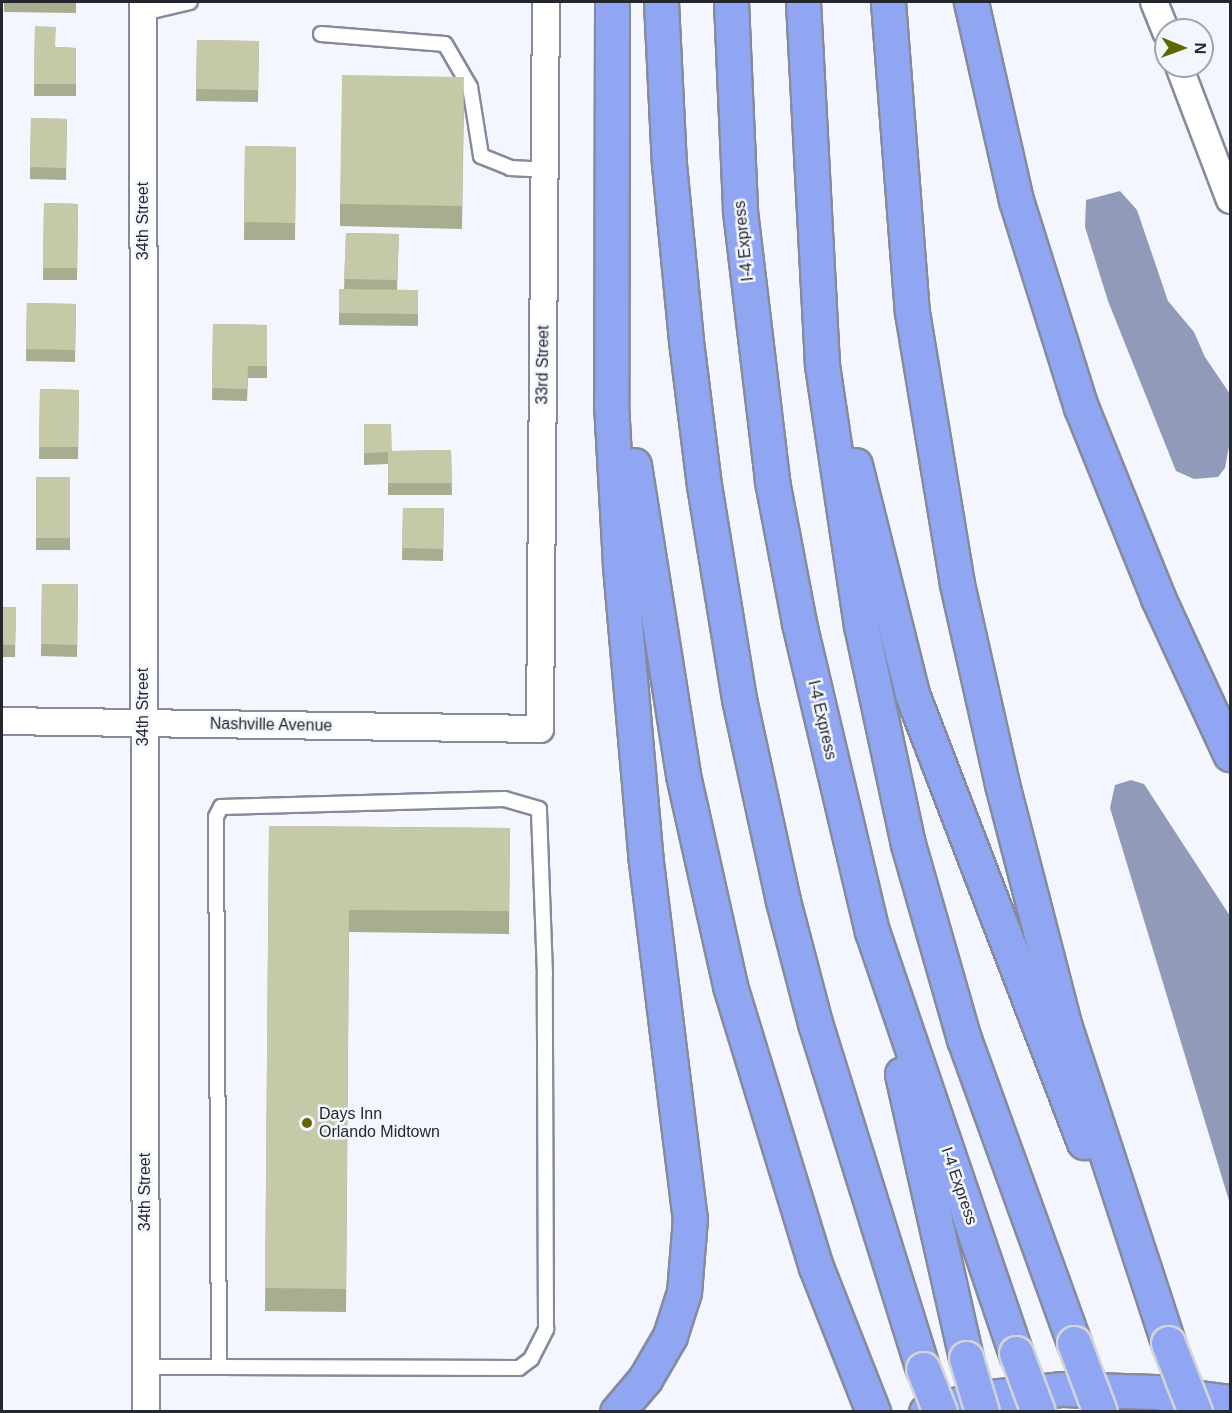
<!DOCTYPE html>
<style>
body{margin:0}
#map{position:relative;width:1232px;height:1413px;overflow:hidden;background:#f4f6fe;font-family:Arial,sans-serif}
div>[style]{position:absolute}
.water>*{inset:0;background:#919ab8}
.roads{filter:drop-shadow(2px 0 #858a9c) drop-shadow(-2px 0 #858a9c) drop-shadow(0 2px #858a9c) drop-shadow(0 -2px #858a9c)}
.service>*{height:14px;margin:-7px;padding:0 7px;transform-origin:7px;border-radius:7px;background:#fff}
.minor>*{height:26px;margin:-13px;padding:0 13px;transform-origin:13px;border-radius:13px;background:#fff}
.motorway>*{height:33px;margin:-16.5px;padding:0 16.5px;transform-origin:16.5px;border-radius:16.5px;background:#91a6f2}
.bridges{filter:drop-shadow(2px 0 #d3d4d5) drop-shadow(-2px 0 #d3d4d5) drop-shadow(0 2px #d3d4d5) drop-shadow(0 -2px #d3d4d5)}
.motorway-bridge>*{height:33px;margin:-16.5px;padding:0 16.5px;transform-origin:16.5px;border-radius:16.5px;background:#91a6f2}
.wall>*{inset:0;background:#a9ad90}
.building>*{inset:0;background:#c5c9a8}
.dots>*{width:16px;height:16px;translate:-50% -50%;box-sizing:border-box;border:3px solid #f4f6fe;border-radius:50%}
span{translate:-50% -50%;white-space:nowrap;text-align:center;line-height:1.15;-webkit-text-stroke:5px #f4f6fe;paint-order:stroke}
.street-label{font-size:16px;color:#25272e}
.poi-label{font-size:16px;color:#25272e}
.left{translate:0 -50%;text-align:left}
.frame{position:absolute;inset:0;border:3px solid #25272e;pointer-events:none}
.north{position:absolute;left:1154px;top:18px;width:60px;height:60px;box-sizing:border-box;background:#f4f6fe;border:2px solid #a1a3ab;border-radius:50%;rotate:91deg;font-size:16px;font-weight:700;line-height:24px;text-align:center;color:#25272e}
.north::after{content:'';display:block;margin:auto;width:21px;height:27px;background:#626501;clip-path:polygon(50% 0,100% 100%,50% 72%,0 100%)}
</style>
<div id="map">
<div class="water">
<div style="clip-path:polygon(1120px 191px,1137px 210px,1168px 301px,1194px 332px,1205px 357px,1230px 394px,1230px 441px,1225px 468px,1218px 477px,1194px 479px,1176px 471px,1108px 301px,1085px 227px,1086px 200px)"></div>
<div style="clip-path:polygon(1131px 780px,1144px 784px,1230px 916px,1230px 1204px,1110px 808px,1115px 785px)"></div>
</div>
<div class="roads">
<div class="service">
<div style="left:143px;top:13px;width:48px;rotate:-13.2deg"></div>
<div style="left:321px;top:34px;width:124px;rotate:4.6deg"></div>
<div style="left:445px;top:44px;width:50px;rotate:59.8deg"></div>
<div style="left:470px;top:87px;width:70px;rotate:80.9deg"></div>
<div style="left:481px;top:156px;width:31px;rotate:22deg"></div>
<div style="left:510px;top:168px;width:35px;rotate:3deg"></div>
<div style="left:146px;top:1367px;width:73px"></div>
<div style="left:219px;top:1367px;width:300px;rotate:0.2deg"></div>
<div style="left:519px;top:1368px;width:15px;rotate:-37deg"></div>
<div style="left:531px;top:1359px;width:34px;rotate:-63deg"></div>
<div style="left:546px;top:1329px;width:354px;rotate:-90.2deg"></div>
<div style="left:545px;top:975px;width:166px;rotate:-92.1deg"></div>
<div style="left:539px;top:809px;width:35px;rotate:-164deg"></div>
<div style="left:505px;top:799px;width:284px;rotate:178.4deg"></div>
<div style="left:221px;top:807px;width:11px;rotate:117deg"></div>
<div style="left:216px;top:817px;width:550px;rotate:89.69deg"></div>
</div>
<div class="minor">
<div style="left:143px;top:2px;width:1410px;rotate:89.88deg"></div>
<div style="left:1154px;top:2px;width:32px;rotate:68deg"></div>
<div style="left:1179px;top:66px;width:143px;rotate:69.2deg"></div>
<div style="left:2px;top:721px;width:538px;rotate:0.85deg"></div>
<div style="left:540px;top:729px;width:727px;rotate:-89.53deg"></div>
</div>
<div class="motorway">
<div style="left:612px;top:2px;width:401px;rotate:90.1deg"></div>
<div style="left:611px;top:403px;width:163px;rotate:86.8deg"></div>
<div style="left:620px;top:566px;width:289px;rotate:85deg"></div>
<div style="left:645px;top:854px;width:367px;rotate:83deg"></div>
<div style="left:690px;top:1218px;width:74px;rotate:94.6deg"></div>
<div style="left:684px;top:1292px;width:46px;rotate:107.7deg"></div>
<div style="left:670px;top:1336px;width:50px;rotate:120.2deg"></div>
<div style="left:645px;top:1379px;width:43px;rotate:130.3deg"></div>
<div style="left:661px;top:2px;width:162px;rotate:87.2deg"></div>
<div style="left:669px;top:164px;width:178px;rotate:84.5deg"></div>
<div style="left:686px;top:341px;width:145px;rotate:82.9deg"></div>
<div style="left:704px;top:485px;width:217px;rotate:80.7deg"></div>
<div style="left:739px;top:699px;width:207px;rotate:77.7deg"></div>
<div style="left:783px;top:901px;width:126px;rotate:75.3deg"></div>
<div style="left:815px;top:1023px;width:362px;rotate:72.7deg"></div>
<div style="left:731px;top:2px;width:209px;rotate:87.5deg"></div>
<div style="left:740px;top:211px;width:272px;rotate:83.2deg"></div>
<div style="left:772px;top:481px;width:145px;rotate:79.2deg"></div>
<div style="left:799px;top:623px;width:317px;rotate:76.7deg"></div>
<div style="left:872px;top:931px;width:446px;rotate:71.2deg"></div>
<div style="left:803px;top:2px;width:363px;rotate:87deg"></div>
<div style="left:822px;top:365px;width:263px;rotate:81.5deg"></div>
<div style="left:861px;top:625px;width:224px;rotate:77.9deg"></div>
<div style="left:908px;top:844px;width:203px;rotate:74deg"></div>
<div style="left:964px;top:1039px;width:323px;rotate:70.1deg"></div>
<div style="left:888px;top:2px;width:311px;rotate:85.6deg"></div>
<div style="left:912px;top:312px;width:276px;rotate:80.6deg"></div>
<div style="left:957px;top:584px;width:205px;rotate:77.3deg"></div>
<div style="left:1002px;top:784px;width:251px;rotate:75.5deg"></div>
<div style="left:1065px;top:1027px;width:332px;rotate:71.9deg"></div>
<div style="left:971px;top:2px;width:203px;rotate:77.2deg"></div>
<div style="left:1016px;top:200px;width:217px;rotate:72.6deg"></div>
<div style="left:1081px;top:407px;width:206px;rotate:68deg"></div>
<div style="left:1158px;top:598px;width:172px;rotate:65.2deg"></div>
<div style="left:634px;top:465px;width:314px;rotate:81deg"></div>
<div style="left:683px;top:775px;width:216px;rotate:77.4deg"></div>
<div style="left:730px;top:986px;width:294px;rotate:73deg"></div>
<div style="left:816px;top:1267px;width:156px;rotate:68.5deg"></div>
<div style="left:855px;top:465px;width:236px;rotate:76deg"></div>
<div style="left:912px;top:694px;width:480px;rotate:69deg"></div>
<div style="left:902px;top:1074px;width:291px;rotate:77.3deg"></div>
<div style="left:926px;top:1412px;width:58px;rotate:-14deg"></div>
<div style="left:982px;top:1398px;width:81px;rotate:-6.4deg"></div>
<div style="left:1062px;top:1389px;width:93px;rotate:1.8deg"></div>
<div style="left:1155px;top:1392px;width:76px;rotate:7.6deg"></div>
</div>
</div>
<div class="bridges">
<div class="motorway-bridge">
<div style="left:1074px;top:1343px;width:74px;rotate:69.4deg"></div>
<div style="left:1168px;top:1343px;width:74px;rotate:68.6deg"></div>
<div style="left:1016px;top:1353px;width:63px;rotate:69.6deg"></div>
<div style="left:966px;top:1358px;width:56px;rotate:73.5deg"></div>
<div style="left:923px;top:1369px;width:46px;rotate:68.4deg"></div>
</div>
</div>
<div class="wall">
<div style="clip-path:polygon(4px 2px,76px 2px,76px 13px,4px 12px)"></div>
<div style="clip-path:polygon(35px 26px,56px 47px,76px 48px,76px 96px,34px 96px)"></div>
<div style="clip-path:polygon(197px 40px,259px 41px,258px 102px,196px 101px)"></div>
<div style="clip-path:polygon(464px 100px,462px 229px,340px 226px,340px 204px)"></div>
<div style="clip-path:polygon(31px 118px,67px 119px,66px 180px,30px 179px)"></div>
<div style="clip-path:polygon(245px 146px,296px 147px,295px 240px,244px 240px)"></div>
<div style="clip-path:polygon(44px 203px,78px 204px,77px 280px,43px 280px)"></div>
<div style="clip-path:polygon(346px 233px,399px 234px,397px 290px,418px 290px,418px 326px,339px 325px,339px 289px,344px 289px)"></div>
<div style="clip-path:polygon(27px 303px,76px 304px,75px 362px,26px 361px)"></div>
<div style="clip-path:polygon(213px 324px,267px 325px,267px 378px,248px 378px,247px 401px,212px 400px)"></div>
<div style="clip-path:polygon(40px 389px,79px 390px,78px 459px,39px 459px)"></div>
<div style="clip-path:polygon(364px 424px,392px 451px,451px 450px,452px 495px,388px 495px,388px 464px,364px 465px)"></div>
<div style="clip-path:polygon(36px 477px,70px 477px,70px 550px,36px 550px)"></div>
<div style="clip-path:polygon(403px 508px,444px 508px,443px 561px,402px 560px)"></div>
<div style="clip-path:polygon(42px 584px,78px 584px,77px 657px,41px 656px)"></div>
<div style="clip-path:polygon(2px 607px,16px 607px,15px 657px,2px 657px)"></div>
<div style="clip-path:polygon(269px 826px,510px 828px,509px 934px,349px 932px,346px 1312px,265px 1311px)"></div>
</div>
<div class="building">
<div style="clip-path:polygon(35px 26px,56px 27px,55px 47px,76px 48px,76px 84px,34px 84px)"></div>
<div style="clip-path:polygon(197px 40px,259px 41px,258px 90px,196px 89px)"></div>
<div style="clip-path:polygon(342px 75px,464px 77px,462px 206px,340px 204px)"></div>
<div style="clip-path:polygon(31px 118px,67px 119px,66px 168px,30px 167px)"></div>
<div style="clip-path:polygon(245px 146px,296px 147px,295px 223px,244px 222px)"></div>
<div style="clip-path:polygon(44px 203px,78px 204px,77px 268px,43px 268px)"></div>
<div style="clip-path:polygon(346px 233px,399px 234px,397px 280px,344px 279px)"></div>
<div style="clip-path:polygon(339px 289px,418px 290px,418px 314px,339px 313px)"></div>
<div style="clip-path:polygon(27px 303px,76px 304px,75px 350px,26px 349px)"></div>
<div style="clip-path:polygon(213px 324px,267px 325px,267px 366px,248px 366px,247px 389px,212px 388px)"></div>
<div style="clip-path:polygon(40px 389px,79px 390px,78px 447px,39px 447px)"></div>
<div style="clip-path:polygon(364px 424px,391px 424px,392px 451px,451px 450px,452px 483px,388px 483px,388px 452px,364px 453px)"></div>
<div style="clip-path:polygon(36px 477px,70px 477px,70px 538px,36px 538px)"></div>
<div style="clip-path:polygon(403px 508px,444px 508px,443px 549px,402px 548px)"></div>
<div style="clip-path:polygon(42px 584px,78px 584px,77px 645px,41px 644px)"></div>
<div style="clip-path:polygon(2px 607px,16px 607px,15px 645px,2px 645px)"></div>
<div style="clip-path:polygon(269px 826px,510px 828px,509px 911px,349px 910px,346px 1289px,265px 1288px)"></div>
</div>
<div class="dots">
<div style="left:307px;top:1123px;background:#626501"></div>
</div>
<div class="street-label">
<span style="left:143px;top:221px;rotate:-90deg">34th Street</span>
<span style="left:744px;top:241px;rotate:-96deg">I-4 Express</span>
<span style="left:543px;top:365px;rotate:-89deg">33rd Street</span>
<span style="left:143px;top:707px;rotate:-90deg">34th Street</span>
<span style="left:822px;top:720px;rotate:77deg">I-4 Express</span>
<span style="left:271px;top:725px;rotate:1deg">Nashville Avenue</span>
<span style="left:959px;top:1186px;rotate:71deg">I-4 Express</span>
<span style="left:145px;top:1192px;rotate:-90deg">34th Street</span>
</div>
<div class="poi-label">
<span class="left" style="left:319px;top:1123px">Days Inn<br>Orlando Midtown</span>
</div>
<div class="frame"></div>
<div class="north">N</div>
</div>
